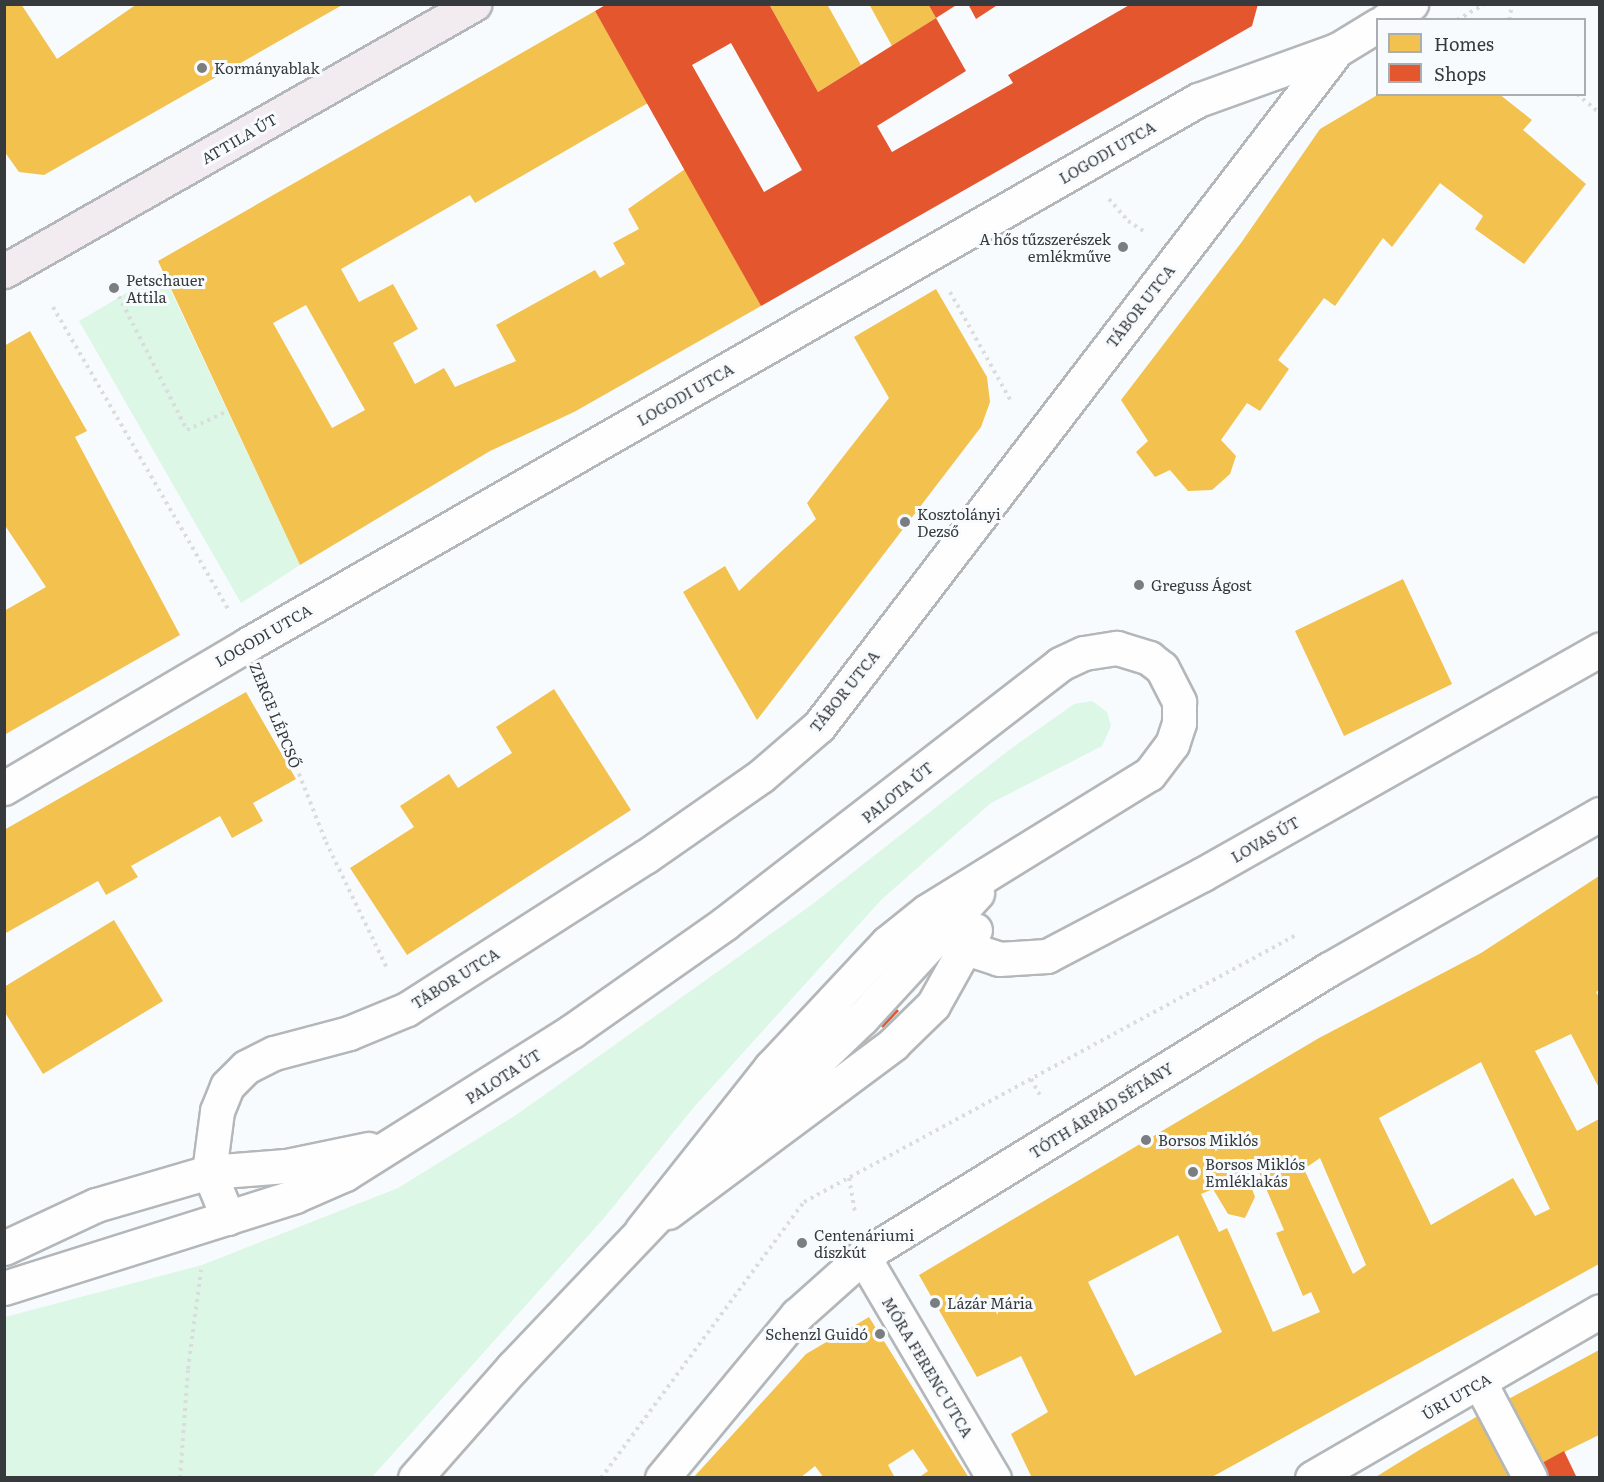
<!DOCTYPE html>
<meta charset="utf-8">
<style>
body{margin:0}
#map{position:relative;width:1604px;height:1482px;overflow:hidden;background:#f8fbfd;font-family:Literata,serif}
div>[style]{position:absolute}
.green>*{inset:0;background:#dcf7e6}
.homes>*{inset:0;background:#f2c14e}
.shops>*{inset:0;background:#e4572e}
.path>*{height:4px;margin-top:-2px;transform-origin:0;background:repeating-linear-gradient(90deg,#dbdcdd 0 3px,transparent 0 7.5px)}
.roads{filter:drop-shadow(2px 0 #b4b7b9) drop-shadow(-2px 0 #b4b7b9) drop-shadow(0 2px #b4b7b9) drop-shadow(0 -2px #b4b7b9)}
.minor>*{height:33px;margin:-16.5px;padding:0 16.5px;transform-origin:16.5px;border-radius:16.5px;background:#fefeff}
.major>*{height:33px;margin:-16.5px;padding:0 16.5px;transform-origin:16.5px;border-radius:16.5px;background:#f2ecf0}
.dots>*{width:16px;height:16px;translate:-50% -50%;box-sizing:border-box;border:3px solid #f7fbfe;border-radius:50%}
span{translate:-50% -50%;white-space:nowrap;text-align:center;line-height:1.15;-webkit-text-stroke:6px #f7fbfe;paint-order:stroke}
.poi-label{font-size:15px;color:#373a3c}
.left{translate:0 -50%;text-align:left}
.right{translate:-100% -50%;text-align:right}
.street-label{font-size:15px;color:#373a3c}
.frame{position:absolute;inset:0;border:6px solid #373a3c;pointer-events:none}
.legend{position:absolute;left:1376px;top:18px;width:210px;height:78px;box-sizing:border-box;background:#f7fbfe;border:2px solid #aaaeb0;margin:0;padding:8px 10px;list-style:none;font-size:18px;color:#373a3c}
.legend li{display:flex;align-items:center;gap:12px;height:30px}
.legend b{width:30px;border:2px solid #aaaeb0}
</style>
<div id="map">
<div class="green">
<div style="clip-path:polygon(162px 272px,300px 565px,241px 603px,79px 321px)"></div>
<div style="clip-path:polygon(1092px 701px,1107px 712px,1111px 726px,1102px 746px,991px 803px,881px 900px,694px 1107px,604px 1218px,372px 1477px,5px 1477px,5px 1317px,202px 1265px,398px 1188px,516px 1115px,810px 906px,1009px 750px,1074px 704px)"></div>
</div>
<div class="homes">
<div style="clip-path:polygon(4px 4px,21px 4px,57px 59px,137px 4px,344px 4px,44px 175px,19px 172px,4px 151px)"></div>
<div style="clip-path:polygon(769px 4px,827px 4px,861px 65px,818px 92px)"></div>
<div style="clip-path:polygon(869px 4px,928px 4px,936px 18px,892px 46px)"></div>
<div style="clip-path:polygon(evenodd,595px 11px,648px 103px,475px 203px,470px 195px,341px 269px,359px 302px,393px 284px,418px 329px,393px 343px,415px 384px,444px 368px,455px 387px,516px 361px,496px 325px,595px 270px,600px 278px,625px 264px,613px 243px,639px 229px,628px 209px,685px 169px,761px 306px,574px 412px,490px 451px,300px 565px,158px 261px,595px 11px,306px 305px,365px 410px,332px 428px,273px 323px,306px 305px)"></div>
<div style="clip-path:polygon(1379px 94px,1499px 94px,1532px 120px,1523px 130px,1586px 184px,1524px 264px,1475px 229px,1483px 216px,1440px 183px,1392px 247px,1383px 238px,1335px 306px,1324px 298px,1278px 360px,1289px 369px,1260px 411px,1247px 403px,1221px 440px,1236px 456px,1230px 474px,1212px 490px,1188px 491px,1170px 470px,1155px 477px,1136px 452px,1148px 441px,1121px 400px,1241px 243px,1320px 129px)"></div>
<div style="clip-path:polygon(936px 289px,987px 377px,990px 402px,981px 427px,757px 720px,683px 592px,725px 566px,739px 591px,816px 519px,807px 503px,889px 398px,854px 337px)"></div>
<div style="clip-path:polygon(30px 331px,87px 431px,75px 437px,180px 635px,4px 735px,4px 611px,46px 587px,4px 524px,4px 346px)"></div>
<div style="clip-path:polygon(1403px 579px,1452px 684px,1344px 736px,1295px 631px)"></div>
<div style="clip-path:polygon(554px 689px,631px 810px,407px 955px,350px 868px,414px 827px,400px 806px,449px 774px,458px 788px,512px 753px,496px 727px)"></div>
<div style="clip-path:polygon(246px 692px,296px 779px,253px 803px,263px 821px,232px 838px,220px 816px,131px 866px,138px 877px,106px 895px,98px 881px,4px 934px,4px 830px)"></div>
<div style="clip-path:polygon(evenodd,1599px 876px,1599px 990px,1596px 992px,1599px 997px,1599px 1088px,1571px 1034px,1535px 1051px,1577px 1131px,1599px 1119px,1599px 1264px,1210px 1478px,1032px 1478px,1011px 1434px,1048px 1412px,1021px 1356px,977px 1377px,919px 1275px,1319px 1038px,1481px 953px,1599px 876px,1481px 1062px,1550px 1209px,1535px 1216px,1513px 1178px,1431px 1225px,1379px 1118px,1481px 1062px,1599px 876px,1320px 1158px,1366px 1265px,1353px 1274px,1304px 1169px,1320px 1158px,1599px 876px,1258px 1170px,1284px 1230px,1276px 1233px,1303px 1296px,1311px 1292px,1320px 1312px,1273px 1332px,1227px 1228px,1219px 1232px,1201px 1194px,1213px 1189px,1228px 1214px,1245px 1218px,1255px 1197px,1247px 1175px,1258px 1170px,1599px 876px,1178px 1235px,1222px 1332px,1135px 1376px,1088px 1282px,1178px 1235px)"></div>
<div style="clip-path:polygon(114px 920px,163px 1001px,43px 1074px,4px 1011px,4px 987px)"></div>
<div style="clip-path:polygon(869px 1317px,969px 1478px,918px 1478px,928px 1471px,913px 1449px,888px 1465px,895px 1478px,824px 1478px,815px 1466px,800px 1478px,693px 1478px,806px 1354px)"></div>
<div style="clip-path:polygon(1599px 1350px,1599px 1435px,1540px 1464px,1503px 1402px)"></div>
<div style="clip-path:polygon(1483px 1413px,1515px 1478px,1374px 1478px,1421px 1449px)"></div>
</div>
<div class="shops">
<div style="clip-path:polygon(evenodd,607px 4px,769px 4px,818px 92px,936px 18px,966px 71px,877px 126px,892px 152px,1013px 83px,1008px 75px,1131px 4px,1258px 4px,1252px 26px,761px 306px,595px 11px,607px 4px,731px 43px,802px 170px,764px 192px,692px 65px,731px 43px)"></div>
<div style="clip-path:polygon(928px 4px,958px 4px,936px 18px)"></div>
<div style="clip-path:polygon(968px 4px,999px 4px,976px 19px)"></div>
<div style="clip-path:polygon(892px 1005px,899px 1011px,883px 1028px,877px 1022px)"></div>
<div style="clip-path:polygon(1564px 1451px,1577px 1478px,1547px 1478px,1540px 1464px)"></div>
</div>
<div class="path">
<div style="left:1457px;top:20px;width:32px;rotate:-30deg"></div>
<div style="left:1509px;top:20px;width:16px;rotate:-79deg"></div>
<div style="left:1577px;top:94px;width:30px;rotate:40deg"></div>
<div style="left:1109px;top:199px;width:29px;rotate:49deg"></div>
<div style="left:1128px;top:221px;width:20px;rotate:33deg"></div>
<div style="left:112px;top:283px;width:165px;rotate:63deg"></div>
<div style="left:187px;top:430px;width:45px;rotate:-24.9deg"></div>
<div style="left:950px;top:292px;width:127px;rotate:60.8deg"></div>
<div style="left:53px;top:307px;width:349px;rotate:59.9deg"></div>
<div style="left:263px;top:683px;width:171px;rotate:68.4deg"></div>
<div style="left:326px;top:842px;width:142px;rotate:64.2deg"></div>
<div style="left:1031px;top:1079px;width:21px;rotate:61deg"></div>
<div style="left:849px;top:1178px;width:34px;rotate:80deg"></div>
<div style="left:180px;top:1478px;width:109px;rotate:-85.8deg"></div>
<div style="left:188px;top:1369px;width:100px;rotate:-82.5deg"></div>
<div style="left:601px;top:1478px;width:343px;rotate:-53.7deg"></div>
<div style="left:804px;top:1202px;width:562px;rotate:-28.48deg"></div>
</div>
<div class="roads">
<div class="minor">
<div style="left:1386px;top:20px;width:30px;rotate:-33deg"></div>
<div style="left:4px;top:788px;width:283px;rotate:-30.5deg"></div>
<div style="left:248px;top:644px;width:1095px;rotate:-29.8deg"></div>
<div style="left:1198px;top:100px;width:148px;rotate:-19.8deg"></div>
<div style="left:1337px;top:50px;width:48px;rotate:-31.4deg"></div>
<div style="left:928px;top:912px;width:23px;rotate:52deg"></div>
<div style="left:942px;top:930px;width:30px;rotate:37deg"></div>
<div style="left:966px;top:948px;width:35px;rotate:18deg"></div>
<div style="left:999px;top:959px;width:48px;rotate:-3.6deg"></div>
<div style="left:1047px;top:956px;width:176px;rotate:-27.7deg"></div>
<div style="left:1203px;top:874px;width:456px;rotate:-29.5deg"></div>
<div style="left:732px;top:1143px;width:180px;rotate:-43.9deg"></div>
<div style="left:862px;top:1018px;width:170px;rotate:-47.4deg"></div>
<div style="left:668px;top:1212px;width:281px;rotate:-36.7deg"></div>
<div style="left:893px;top:1044px;width:56px;rotate:-44.3deg"></div>
<div style="left:933px;top:1005px;width:86px;rotate:-60.8deg"></div>
<div style="left:228px;top:1218px;width:50px;rotate:-112.4deg"></div>
<div style="left:209px;top:1172px;width:62px;rotate:-82.5deg"></div>
<div style="left:217px;top:1111px;width:27px;rotate:-68deg"></div>
<div style="left:227px;top:1086px;width:27px;rotate:-45deg"></div>
<div style="left:246px;top:1067px;width:31px;rotate:-27deg"></div>
<div style="left:274px;top:1053px;width:78px;rotate:-14.9deg"></div>
<div style="left:349px;top:1033px;width:63px;rotate:-22.5deg"></div>
<div style="left:407px;top:1009px;width:282px;rotate:-32.6deg"></div>
<div style="left:645px;top:857px;width:141px;rotate:-34.9deg"></div>
<div style="left:761px;top:776px;width:77px;rotate:-40.8deg"></div>
<div style="left:819px;top:726px;width:852px;rotate:-52.54deg"></div>
<div style="left:4px;top:1248px;width:102px;rotate:-25.1deg"></div>
<div style="left:96px;top:1205px;width:118px;rotate:-16.3deg"></div>
<div style="left:209px;top:1172px;width:77px;rotate:-4.5deg"></div>
<div style="left:286px;top:1166px;width:84px;rotate:-11.7deg"></div>
<div style="left:863px;top:1256px;width:258px;rotate:59.5deg"></div>
<div style="left:4px;top:1288px;width:305px;rotate:-17.5deg"></div>
<div style="left:295px;top:1196px;width:55px;rotate:-23.7deg"></div>
<div style="left:345px;top:1174px;width:268px;rotate:-32.2deg"></div>
<div style="left:572px;top:1031px;width:186px;rotate:-35.1deg"></div>
<div style="left:724px;top:924px;width:425px;rotate:-37.7deg"></div>
<div style="left:1060px;top:664px;width:26px;rotate:-25deg"></div>
<div style="left:1084px;top:653px;width:33px;rotate:-9deg"></div>
<div style="left:1117px;top:648px;width:34px;rotate:17deg"></div>
<div style="left:1149px;top:658px;width:16px;rotate:38deg"></div>
<div style="left:1162px;top:668px;width:38px;rotate:63deg"></div>
<div style="left:1179px;top:702px;width:21px;rotate:90deg"></div>
<div style="left:1179px;top:723px;width:22px;rotate:108deg"></div>
<div style="left:1172px;top:744px;width:38px;rotate:127deg"></div>
<div style="left:1149px;top:774px;width:261px;rotate:148.3deg"></div>
<div style="left:927px;top:911px;width:51px;rotate:141.3deg"></div>
<div style="left:887px;top:943px;width:170px;rotate:133.1deg"></div>
<div style="left:771px;top:1067px;width:208px;rotate:128.4deg"></div>
<div style="left:1480px;top:1383px;width:107px;rotate:62.2deg"></div>
<div style="left:415px;top:1478px;width:148px;rotate:-48.6deg"></div>
<div style="left:513px;top:1367px;width:210px;rotate:-46.4deg"></div>
<div style="left:662px;top:1478px;width:212px;rotate:-50.4deg"></div>
<div style="left:797px;top:1315px;width:89px;rotate:-41.8deg"></div>
<div style="left:863px;top:1256px;width:547px;rotate:-31.63deg"></div>
<div style="left:1329px;top:969px;width:312px;rotate:-29.8deg"></div>
<div style="left:1312px;top:1478px;width:333px;rotate:-30.1deg"></div>
</div>
<div class="major">
<div style="left:4px;top:271px;width:541px;rotate:-29.6deg"></div>
</div>
</div>
<div class="dots">
<div style="left:202px;top:68px;background:#7b7e80"></div>
<div style="left:1123px;top:247px;background:#7b7e80"></div>
<div style="left:114px;top:288px;background:#7b7e80"></div>
<div style="left:905px;top:522px;background:#7b7e80"></div>
<div style="left:1139px;top:585px;background:#7b7e80"></div>
<div style="left:1146px;top:1140px;background:#7b7e80"></div>
<div style="left:1193px;top:1172px;background:#7b7e80"></div>
<div style="left:802px;top:1243px;background:#7b7e80"></div>
<div style="left:935px;top:1303px;background:#7b7e80"></div>
<div style="left:880px;top:1334px;background:#7b7e80"></div>
</div>
<div class="poi-label">
<span class="left" style="left:214px;top:68px">Kormányablak</span>
<span class="right" style="left:1111px;top:247px">A hős tűzszerészek<br>emlékműve</span>
<span class="left" style="left:126px;top:288px">Petschauer<br>Attila</span>
<span class="left" style="left:917px;top:522px">Kosztolányi<br>Dezső</span>
<span class="left" style="left:1151px;top:585px">Greguss Ágost</span>
<span class="left" style="left:1158px;top:1140px">Borsos Miklós</span>
<span class="left" style="left:1205px;top:1172px">Borsos Miklós<br>Emléklakás</span>
<span class="left" style="left:814px;top:1243px">Centenáriumi<br>díszkút</span>
<span class="left" style="left:947px;top:1303px">Lázár Mária</span>
<span class="right" style="left:868px;top:1334px">Schenzl Guidó</span>
</div>
<div class="street-label">
<span style="left:239px;top:138px;rotate:-30deg">ATTILA ÚT</span>
<span style="left:1107px;top:152px;rotate:-30deg">LOGODI UTCA</span>
<span style="left:1140px;top:306px;rotate:-52deg">TÁBOR UTCA</span>
<span style="left:685px;top:394px;rotate:-30deg">LOGODI UTCA</span>
<span style="left:263px;top:635px;rotate:-30deg">LOGODI UTCA</span>
<span style="left:844px;top:691px;rotate:-51deg">TÁBOR UTCA</span>
<span style="left:276px;top:715px;rotate:68deg">ZERGE LÉPCSŐ</span>
<span style="left:897px;top:792px;rotate:-39deg">PALOTA ÚT</span>
<span style="left:1265px;top:839px;rotate:-30deg">LOVAS ÚT</span>
<span style="left:455px;top:978px;rotate:-32deg">TÁBOR UTCA</span>
<span style="left:503px;top:1076px;rotate:-33deg">PALOTA ÚT</span>
<span style="left:1101px;top:1110px;rotate:-32deg">TÓTH ÁRPÁD SÉTÁNY</span>
<span style="left:928px;top:1367px;rotate:59deg">MÓRA FERENC UTCA</span>
<span style="left:1456px;top:1396px;rotate:-30deg">ÚRI UTCA</span>
</div>
<div class="frame"></div>
<ul class="legend">
<li><b style="height:16px;background:#f2c14e"></b>Homes</li>
<li><b style="height:16px;background:#e4572e"></b>Shops</li>
</ul>
</div>
